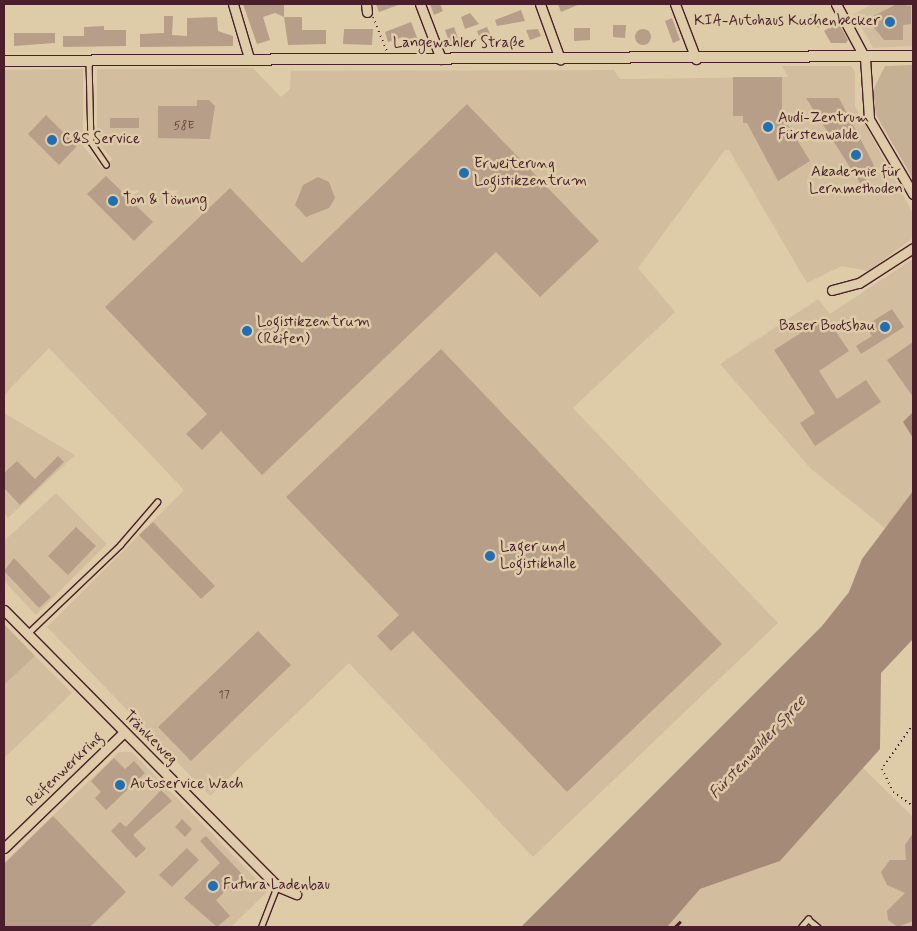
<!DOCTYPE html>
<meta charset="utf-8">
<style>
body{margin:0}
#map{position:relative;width:917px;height:931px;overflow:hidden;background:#decca9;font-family:Mynerve,sans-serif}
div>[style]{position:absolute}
.built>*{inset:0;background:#d2be9f}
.green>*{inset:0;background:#c6b094}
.water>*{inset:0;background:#a68a78}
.building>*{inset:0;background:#b79e88}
.round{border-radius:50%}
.path>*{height:2px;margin-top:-1px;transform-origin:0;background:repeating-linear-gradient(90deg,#4a1f2b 0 1px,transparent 0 5px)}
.roads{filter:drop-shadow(1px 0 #4a1f2b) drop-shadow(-1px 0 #4a1f2b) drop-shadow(0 1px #4a1f2b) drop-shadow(0 -1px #4a1f2b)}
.service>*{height:4.5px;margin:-2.25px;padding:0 2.25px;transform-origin:2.25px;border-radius:2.25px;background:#decca9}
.minor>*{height:9px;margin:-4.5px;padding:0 4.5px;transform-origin:4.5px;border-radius:4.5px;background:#decca9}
.tertiary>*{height:10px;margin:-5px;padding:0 5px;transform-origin:5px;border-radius:5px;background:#decca9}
.rail>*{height:2.5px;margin-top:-1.25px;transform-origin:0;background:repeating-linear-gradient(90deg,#4a1f2b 0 8px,transparent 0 12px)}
.dots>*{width:14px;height:14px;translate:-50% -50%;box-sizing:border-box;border:2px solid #decca9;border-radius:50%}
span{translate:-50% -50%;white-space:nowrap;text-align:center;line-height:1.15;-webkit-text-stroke:5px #decca9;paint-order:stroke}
.number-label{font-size:12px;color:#653f42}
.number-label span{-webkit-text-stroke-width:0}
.poi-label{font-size:15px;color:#4a1f2b}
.right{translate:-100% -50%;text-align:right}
.left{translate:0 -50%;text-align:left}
.street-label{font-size:15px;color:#4a1f2b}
.water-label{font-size:16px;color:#5c343a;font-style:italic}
.frame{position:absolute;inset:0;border:5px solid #4a1f2b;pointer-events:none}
</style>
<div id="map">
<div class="built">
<div style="clip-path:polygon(872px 4px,913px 4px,913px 46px,873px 48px,854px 14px)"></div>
<div style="clip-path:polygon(782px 66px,851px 66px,855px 71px,855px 106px,913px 213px,913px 238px,868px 271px,842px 266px,807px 283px,729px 150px,725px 150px,638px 268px,675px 312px,573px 408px,778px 623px,533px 857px,349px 663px,210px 796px,47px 627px,184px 490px,49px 348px,4px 395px,4px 70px,83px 69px,83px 146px,103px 169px,112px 159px,97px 141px,97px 69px,253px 68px,281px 97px,290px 89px,291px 71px,614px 70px,620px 79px,788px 77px)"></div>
<div style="clip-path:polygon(913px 259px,913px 491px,886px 529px,811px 469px,720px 364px,818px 299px,830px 314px)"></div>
<div style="clip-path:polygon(4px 413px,75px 455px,8px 518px,4px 513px)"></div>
<div style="clip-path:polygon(56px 493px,107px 544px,36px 615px,4px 581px,4px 541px)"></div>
<div style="clip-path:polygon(35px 656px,72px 693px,4px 758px,4px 685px)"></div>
<div style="clip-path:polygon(119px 752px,132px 752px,268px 891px,231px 927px,4px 927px,4px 863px)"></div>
<div style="clip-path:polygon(863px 768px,913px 817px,913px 927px,666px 927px,700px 889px,780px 861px)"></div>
</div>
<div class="green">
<div style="clip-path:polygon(913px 65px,913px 179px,876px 115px,873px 90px,885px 66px)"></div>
<div style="clip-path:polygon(4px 624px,35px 656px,4px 685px)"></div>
</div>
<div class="water">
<div style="clip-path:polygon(913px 412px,913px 438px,903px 422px)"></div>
<div style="clip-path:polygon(913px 491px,913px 639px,881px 673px,880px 749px,780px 861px,700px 889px,667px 927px,521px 927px,822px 626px,849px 592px,862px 559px)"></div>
</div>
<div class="building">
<div style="clip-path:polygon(243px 4px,284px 4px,284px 17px,275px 13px,263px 17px,270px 40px,257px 44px)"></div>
<div style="clip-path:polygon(376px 4px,398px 4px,398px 5px,379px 12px)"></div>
<div style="clip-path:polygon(430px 4px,440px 4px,443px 11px,434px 15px)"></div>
<div style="clip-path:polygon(558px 4px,580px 4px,561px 12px)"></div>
<div style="clip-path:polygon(897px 4px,911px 6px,911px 24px,903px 25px,903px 40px,884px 40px,867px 19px)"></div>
<div style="clip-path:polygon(521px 10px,525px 21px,497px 26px,495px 20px)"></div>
<div style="clip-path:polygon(815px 12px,824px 24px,818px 28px,809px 16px)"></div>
<div style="clip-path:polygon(470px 13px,479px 24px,465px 29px,461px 17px)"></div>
<div style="clip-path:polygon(164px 16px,173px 16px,172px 35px,187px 36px,187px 18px,217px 17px,218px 31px,233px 36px,233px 46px,140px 47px,140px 34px,164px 33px)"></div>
<div style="clip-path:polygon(284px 17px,302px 17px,302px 30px,326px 30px,326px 44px,288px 45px)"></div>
<div style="clip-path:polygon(672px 18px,680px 40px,673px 43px,665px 21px)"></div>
<div style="clip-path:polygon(411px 22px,418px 40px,406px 45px,403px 37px,388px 42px,385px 32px)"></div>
<div style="clip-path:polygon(838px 22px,848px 40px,846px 43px,831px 43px,824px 31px)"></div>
<div style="clip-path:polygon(613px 25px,626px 25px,625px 38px,613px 37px)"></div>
<div style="clip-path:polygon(104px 26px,104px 30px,126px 30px,126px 46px,63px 47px,63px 36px,84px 36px,84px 27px)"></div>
<div style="clip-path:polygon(454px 27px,458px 38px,449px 41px,445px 30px)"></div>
<div style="clip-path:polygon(487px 27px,492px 38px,481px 42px,477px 31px)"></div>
<div style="clip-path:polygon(574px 28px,590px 28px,590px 40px,574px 41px)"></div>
<div style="clip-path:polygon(344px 29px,373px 29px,372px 45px,343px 44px)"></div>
<div style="clip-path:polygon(538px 29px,541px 36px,530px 40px,526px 30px)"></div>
<div class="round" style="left:635px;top:29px;width:16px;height:16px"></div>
<div style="clip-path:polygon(14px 33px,55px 33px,55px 43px,14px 46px)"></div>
<div style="clip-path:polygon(733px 77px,782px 77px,782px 115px,810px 161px,778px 181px,747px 123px,743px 123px,743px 116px,733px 116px)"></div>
<div style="clip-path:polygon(806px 98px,839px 98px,878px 173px,860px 183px)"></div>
<div style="clip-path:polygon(197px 100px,209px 100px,215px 106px,210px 139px,158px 138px,158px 106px,197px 106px)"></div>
<div style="clip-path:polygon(467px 104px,599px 241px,540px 297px,496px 252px,262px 475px,221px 431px,202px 450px,186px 434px,207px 414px,105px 307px,230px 188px,302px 263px)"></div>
<div style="clip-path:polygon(46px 115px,77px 146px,59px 165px,28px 134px)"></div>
<div style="clip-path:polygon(110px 118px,139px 118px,139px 128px,110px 128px)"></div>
<div style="clip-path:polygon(106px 176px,153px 222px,134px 241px,87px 194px)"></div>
<div style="clip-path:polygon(318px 177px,329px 182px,335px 198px,329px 208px,306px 217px,295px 205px,303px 185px)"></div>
<div style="clip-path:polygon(892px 309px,904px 327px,861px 354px,856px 346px,872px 336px,865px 326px)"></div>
<div style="clip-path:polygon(826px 317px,849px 351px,819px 371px,837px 399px,866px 380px,881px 402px,815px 446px,800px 423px,815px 413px,774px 350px)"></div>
<div style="clip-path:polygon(913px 342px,913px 397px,887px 360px)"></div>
<div style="clip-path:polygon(441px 349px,722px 644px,567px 792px,413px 631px,391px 651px,377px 636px,399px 615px,286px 497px)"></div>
<div style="clip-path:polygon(58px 456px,64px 462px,20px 505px,4px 488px,4px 473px,17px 461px,35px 479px)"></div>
<div style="clip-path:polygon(153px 522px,215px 586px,201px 599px,139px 535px)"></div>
<div style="clip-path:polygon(76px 527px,96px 546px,68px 575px,48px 556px)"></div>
<div style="clip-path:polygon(14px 558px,51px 597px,39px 608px,4px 571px)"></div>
<div style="clip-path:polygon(258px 631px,291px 665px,191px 761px,158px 727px)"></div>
<div style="clip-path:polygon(114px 758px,125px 769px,134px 761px,145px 773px,106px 810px,95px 798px,101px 792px,91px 781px)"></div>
<div style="clip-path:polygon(161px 790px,172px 801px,133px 835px,146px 849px,136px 858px,111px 831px,120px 822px,126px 827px)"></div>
<div style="clip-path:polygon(53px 816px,126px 892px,90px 927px,4px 927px,4px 864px)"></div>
<div style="clip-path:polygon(182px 819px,192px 829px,185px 837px,175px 827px)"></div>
<div style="clip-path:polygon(913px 833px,913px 921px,898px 927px,888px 920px,887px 911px,905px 893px,887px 885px,881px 872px,890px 860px,906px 860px,905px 845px)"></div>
<div style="clip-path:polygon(206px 836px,243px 875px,216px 900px,230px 916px,217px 927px,184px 898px,220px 863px,200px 841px)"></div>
<div style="clip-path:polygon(187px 848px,199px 860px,172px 887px,159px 875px)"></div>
</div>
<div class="path">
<div style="left:373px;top:17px;width:37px;rotate:68deg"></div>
<div style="left:913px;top:724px;width:55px;rotate:124.6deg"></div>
<div style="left:882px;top:769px;width:25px;rotate:64deg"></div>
<div style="left:893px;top:792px;width:24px;rotate:35deg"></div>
</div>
<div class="roads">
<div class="service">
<div style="left:89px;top:61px;width:81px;rotate:88.6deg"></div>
<div style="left:91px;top:142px;width:27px;rotate:56deg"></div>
<div style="left:27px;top:634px;width:129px;rotate:-43.7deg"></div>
<div style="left:120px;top:545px;width:57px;rotate:-49.3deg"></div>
<div style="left:261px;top:927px;width:44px;rotate:-68.7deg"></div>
<div style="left:801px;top:927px;width:11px;rotate:-49deg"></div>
<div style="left:808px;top:919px;width:13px;rotate:39deg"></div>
</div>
<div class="minor">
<div style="left:233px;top:4px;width:56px;rotate:73.5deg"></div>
<div style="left:366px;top:4px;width:8px;rotate:83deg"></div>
<div style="left:420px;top:4px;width:59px;rotate:69.1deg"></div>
<div style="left:540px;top:4px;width:59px;rotate:70deg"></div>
<div style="left:675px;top:4px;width:59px;rotate:69.1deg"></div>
<div style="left:836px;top:4px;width:61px;rotate:61.8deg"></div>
<div style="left:865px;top:58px;width:61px;rotate:86.2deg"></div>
<div style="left:869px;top:119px;width:87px;rotate:59.6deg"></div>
<div style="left:832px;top:290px;width:28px;rotate:-15deg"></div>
<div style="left:859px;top:283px;width:64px;rotate:-32.9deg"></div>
<div style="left:4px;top:610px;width:388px;rotate:45.3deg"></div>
<div style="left:277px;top:886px;width:21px;rotate:23deg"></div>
<div style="left:4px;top:848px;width:167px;rotate:-44deg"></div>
</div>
<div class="tertiary">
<div style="left:4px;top:61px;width:909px;rotate:-0.32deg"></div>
</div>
</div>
<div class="rail">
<div style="left:675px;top:927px;width:8px;rotate:-45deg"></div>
<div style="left:686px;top:927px;width:1px;rotate:-90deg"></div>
</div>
<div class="dots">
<div style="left:890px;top:22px;background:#1f6fb2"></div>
<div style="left:768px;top:127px;background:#1f6fb2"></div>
<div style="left:52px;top:140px;background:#1f6fb2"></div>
<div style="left:856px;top:155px;background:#1f6fb2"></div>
<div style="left:464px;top:173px;background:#1f6fb2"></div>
<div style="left:113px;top:201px;background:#1f6fb2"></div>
<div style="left:885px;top:327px;background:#1f6fb2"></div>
<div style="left:247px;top:331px;background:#1f6fb2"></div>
<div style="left:490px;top:556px;background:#1f6fb2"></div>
<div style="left:120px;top:785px;background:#1f6fb2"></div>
<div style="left:213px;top:886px;background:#1f6fb2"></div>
</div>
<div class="number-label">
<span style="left:184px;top:127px">58E</span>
<span style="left:224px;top:696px">17</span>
</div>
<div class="poi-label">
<span class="right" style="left:880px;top:22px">KIA-Autohaus Kuchenbecker</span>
<span class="left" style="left:778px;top:127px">Audi-Zentrum<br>Fürstenwalde</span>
<span class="left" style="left:62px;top:140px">C&amp;S Service</span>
<span class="left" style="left:474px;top:173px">Erweiterung<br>Logistikzentrum</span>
<span style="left:856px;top:181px">Akademie für<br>Lernmethoden</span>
<span class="left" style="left:123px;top:201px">Ton &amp; Tönung</span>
<span class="left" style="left:257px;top:331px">Logistikzentrum<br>(Reifen)</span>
<span class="right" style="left:875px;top:327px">Baser Bootsbau</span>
<span class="left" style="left:500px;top:556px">Lager und<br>Logistikhalle</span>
<span class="left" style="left:130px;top:785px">Autoservice Wach</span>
<span class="left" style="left:223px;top:886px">Futura Ladenbau</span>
</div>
<div class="street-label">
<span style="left:459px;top:44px">Langewahler Straße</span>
<span style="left:150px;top:738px;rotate:45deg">Tränkeweg</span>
<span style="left:65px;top:770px;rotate:-44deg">Reifenwerkring</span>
</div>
<div class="water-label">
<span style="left:758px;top:748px;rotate:-47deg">Fürstenwalder Spree</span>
</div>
<div class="frame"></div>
</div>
